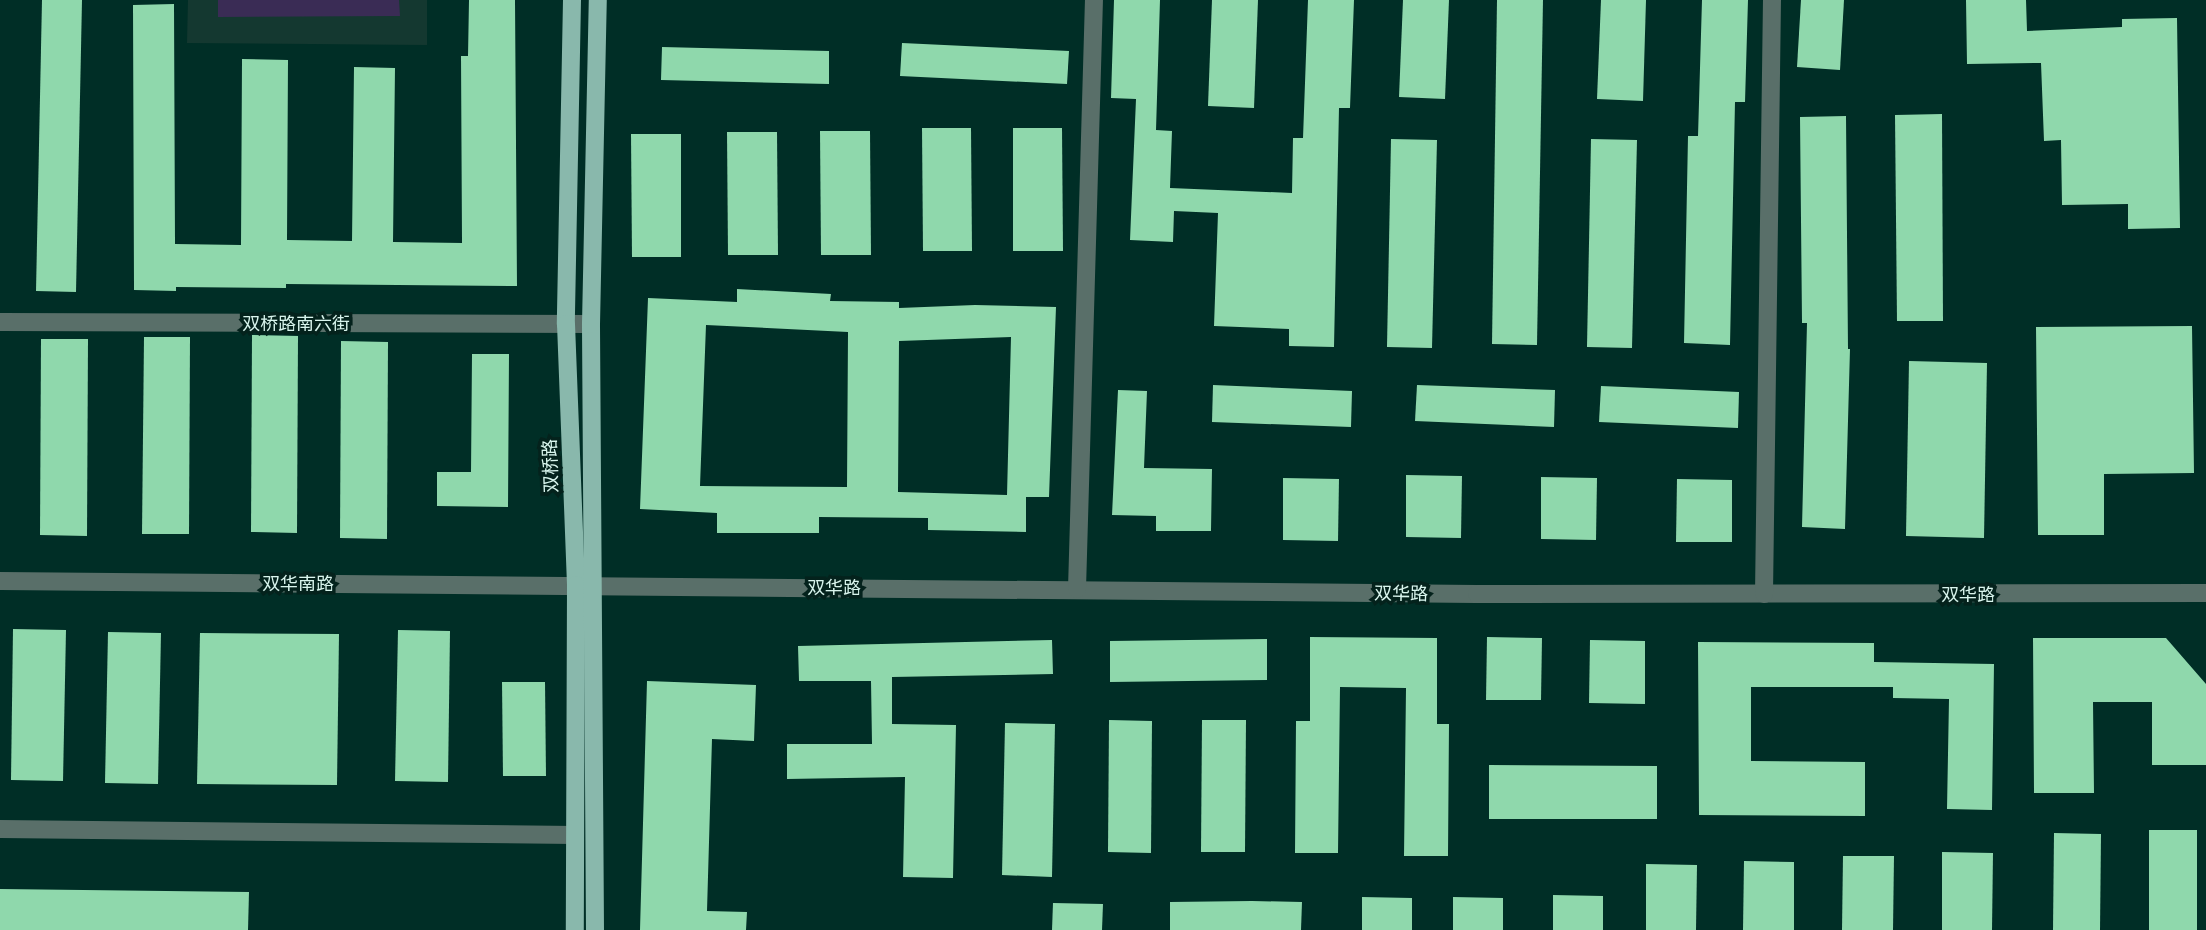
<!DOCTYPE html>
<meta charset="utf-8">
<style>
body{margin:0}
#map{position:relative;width:2206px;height:930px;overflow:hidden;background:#002e26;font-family:Commissioner,"Noto Sans SC",sans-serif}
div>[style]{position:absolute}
.built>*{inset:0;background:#143830}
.green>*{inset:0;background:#3a2c55}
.building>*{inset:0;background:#8fd8ac}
.minor>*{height:18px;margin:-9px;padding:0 9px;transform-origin:9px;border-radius:9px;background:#596f69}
.major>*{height:18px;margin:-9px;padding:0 9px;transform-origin:9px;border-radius:9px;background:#89b8ac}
span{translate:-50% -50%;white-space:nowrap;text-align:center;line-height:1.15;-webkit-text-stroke:7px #04221c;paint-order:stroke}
.street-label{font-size:18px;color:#d9f5ed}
</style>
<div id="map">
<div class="built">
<div style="clip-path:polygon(188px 0,427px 0,427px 45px,187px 43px)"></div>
</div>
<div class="green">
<div style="clip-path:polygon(218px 0,399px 0,400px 16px,218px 17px)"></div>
</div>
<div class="building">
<div style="clip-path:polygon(42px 0,82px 0,76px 292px,36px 291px)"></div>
<div style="clip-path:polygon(469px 0,515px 0,517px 286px,286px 284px,286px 288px,176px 287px,176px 291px,134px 290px,133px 5px,174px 4px,175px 244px,241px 245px,242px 59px,288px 60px,287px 240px,352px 241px,354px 67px,395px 68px,393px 242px,462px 243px,461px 56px,468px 56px)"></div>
<div style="clip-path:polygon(1114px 0,1160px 0,1156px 130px,1172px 131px,1170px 188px,1292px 193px,1293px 138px,1303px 138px,1308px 0,1354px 0,1350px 108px,1339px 108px,1334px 347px,1289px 346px,1289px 329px,1214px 326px,1218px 213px,1174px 211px,1173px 242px,1130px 240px,1136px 99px,1111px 98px)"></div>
<div style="clip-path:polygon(1212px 0,1258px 0,1254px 108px,1208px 106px)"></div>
<div style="clip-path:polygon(1403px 0,1449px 0,1445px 99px,1399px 97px)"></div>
<div style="clip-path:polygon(1497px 0,1543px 0,1537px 345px,1492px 344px)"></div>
<div style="clip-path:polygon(1601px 0,1646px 0,1643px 101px,1597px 99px)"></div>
<div style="clip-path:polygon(1702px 0,1748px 0,1745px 102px,1735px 102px,1730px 345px,1684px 343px,1688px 136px,1698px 136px)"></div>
<div style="clip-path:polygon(1801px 0,1844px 0,1840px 70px,1797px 67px)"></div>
<div style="clip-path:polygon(1966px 0,2026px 0,2027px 31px,2122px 27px,2122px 19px,2177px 18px,2180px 228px,2128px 229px,2128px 204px,2062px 205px,2061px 140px,2044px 141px,2041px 63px,1967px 64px)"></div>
<div style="clip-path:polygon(902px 43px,1069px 51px,1067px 84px,900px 76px)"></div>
<div style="clip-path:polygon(662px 47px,829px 51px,829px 84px,661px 80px)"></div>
<div style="clip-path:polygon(1942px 114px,1943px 321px,1897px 321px,1895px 115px)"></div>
<div style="clip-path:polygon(1846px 116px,1848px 349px,1850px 349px,1845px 529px,1802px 527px,1807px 323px,1802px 323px,1800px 117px)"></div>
<div style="clip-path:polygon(922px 128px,971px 128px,972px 251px,923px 251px)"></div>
<div style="clip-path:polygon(1013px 128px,1062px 128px,1063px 251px,1013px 251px)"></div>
<div style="clip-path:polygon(820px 131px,870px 131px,871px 255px,821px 255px)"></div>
<div style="clip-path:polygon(727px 132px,777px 132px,778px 255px,728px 255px)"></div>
<div style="clip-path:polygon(631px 134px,681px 134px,681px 257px,632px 257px)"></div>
<div style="clip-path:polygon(1391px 139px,1437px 140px,1432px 348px,1387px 347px)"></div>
<div style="clip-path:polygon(1591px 139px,1637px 140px,1632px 348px,1587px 347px)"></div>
<div style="clip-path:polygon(evenodd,737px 289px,831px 294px,830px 301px,899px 302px,899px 308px,975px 305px,1056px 307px,1049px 497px,1026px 497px,1026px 532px,928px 530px,928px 518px,819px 517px,819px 533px,717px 533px,717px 513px,640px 509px,648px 298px,737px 302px,737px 289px,706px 325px,848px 332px,847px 487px,700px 486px,706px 325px,737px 289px,1011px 337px,1007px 495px,898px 492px,899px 341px,1011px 337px)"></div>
<div style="clip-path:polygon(2192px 326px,2194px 473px,2104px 474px,2104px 535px,2038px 535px,2036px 327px)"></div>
<div style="clip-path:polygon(252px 335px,298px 336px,297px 533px,251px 532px)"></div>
<div style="clip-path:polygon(144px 337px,190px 337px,189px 534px,142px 534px)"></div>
<div style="clip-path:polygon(41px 339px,88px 339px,87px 536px,40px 535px)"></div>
<div style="clip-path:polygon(341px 341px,388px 342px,387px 539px,340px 538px)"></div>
<div style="clip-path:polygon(472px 354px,509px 354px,508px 507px,437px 506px,437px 472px,471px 472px)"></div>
<div style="clip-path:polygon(1909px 361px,1987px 363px,1984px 538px,1906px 536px)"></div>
<div style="clip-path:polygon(1213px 385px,1352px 391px,1351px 427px,1212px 422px)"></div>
<div style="clip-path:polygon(1417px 385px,1555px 390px,1554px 427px,1415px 421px)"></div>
<div style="clip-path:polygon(1601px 386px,1739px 392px,1738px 428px,1599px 422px)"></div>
<div style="clip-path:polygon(1118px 390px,1147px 391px,1144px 468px,1212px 469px,1211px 531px,1156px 531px,1156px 516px,1112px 515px)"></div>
<div style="clip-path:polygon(1406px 475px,1462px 476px,1461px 538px,1406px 537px)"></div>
<div style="clip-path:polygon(1541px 477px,1597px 478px,1596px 540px,1541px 539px)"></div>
<div style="clip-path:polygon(1283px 478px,1339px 479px,1338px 541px,1283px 540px)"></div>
<div style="clip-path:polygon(1677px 479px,1732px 480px,1732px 542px,1676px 542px)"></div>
<div style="clip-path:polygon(13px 629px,66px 630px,63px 781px,11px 780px)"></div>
<div style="clip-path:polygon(398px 630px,450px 631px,448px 782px,395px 781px)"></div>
<div style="clip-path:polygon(108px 632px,161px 633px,158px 784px,105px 783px)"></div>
<div style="clip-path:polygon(200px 633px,339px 634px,337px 785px,197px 784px)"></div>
<div style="clip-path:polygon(1310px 637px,1437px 638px,1437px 724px,1449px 724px,1448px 856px,1404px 856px,1406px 688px,1340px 687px,1338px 853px,1295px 853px,1296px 721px,1310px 721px)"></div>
<div style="clip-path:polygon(1487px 637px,1542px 638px,1541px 700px,1486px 700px)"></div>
<div style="clip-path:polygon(2033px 638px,2166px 638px,2206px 684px,2206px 765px,2152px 765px,2152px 702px,2093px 702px,2094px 793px,2034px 793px)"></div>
<div style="clip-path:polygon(1267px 639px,1267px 680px,1110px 682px,1110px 641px)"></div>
<div style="clip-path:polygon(1052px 640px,1053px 674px,892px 677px,892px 724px,956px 725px,953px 878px,903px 877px,905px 777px,787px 779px,787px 744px,872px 744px,871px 681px,799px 681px,798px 646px)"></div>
<div style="clip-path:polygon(1590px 640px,1645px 641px,1645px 704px,1589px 703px)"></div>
<div style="clip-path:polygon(1698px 642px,1874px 643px,1874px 662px,1994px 664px,1992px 810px,1947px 809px,1949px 699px,1893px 698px,1893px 687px,1751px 687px,1751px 761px,1865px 762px,1865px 816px,1699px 815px)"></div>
<div style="clip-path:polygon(647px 681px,756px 685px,754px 741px,712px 739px,707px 911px,747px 912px,746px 930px,640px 930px)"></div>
<div style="clip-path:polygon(502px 682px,545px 682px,546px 776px,503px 776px)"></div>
<div style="clip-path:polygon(1109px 720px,1152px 721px,1151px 853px,1108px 852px)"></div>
<div style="clip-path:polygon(1202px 720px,1246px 720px,1245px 852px,1201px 852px)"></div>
<div style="clip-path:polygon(1005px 723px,1055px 724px,1052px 877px,1002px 875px)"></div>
<div style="clip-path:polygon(1489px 765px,1657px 766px,1657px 819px,1489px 819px)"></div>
<div style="clip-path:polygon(2149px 830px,2197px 830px,2197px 930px,2149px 930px)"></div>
<div style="clip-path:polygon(2054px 833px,2101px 834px,2100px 930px,2053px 930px)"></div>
<div style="clip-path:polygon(1942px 852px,1993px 853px,1992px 930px,1942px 930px)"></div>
<div style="clip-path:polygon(1843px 856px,1894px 856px,1893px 930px,1842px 930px)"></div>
<div style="clip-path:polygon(1744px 861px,1794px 862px,1794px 930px,1743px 930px)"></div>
<div style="clip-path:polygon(1646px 864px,1697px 865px,1696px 930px,1646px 930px)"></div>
<div style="clip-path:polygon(0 889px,249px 892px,248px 930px,0 930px)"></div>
<div style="clip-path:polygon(1553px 895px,1603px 896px,1603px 930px,1553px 930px)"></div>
<div style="clip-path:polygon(1362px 897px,1412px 898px,1412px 930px,1362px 930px)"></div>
<div style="clip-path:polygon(1453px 897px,1503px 898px,1503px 930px,1453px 930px)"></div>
<div style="clip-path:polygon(1252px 901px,1302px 902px,1301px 930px,1170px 930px,1170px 902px)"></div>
<div style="clip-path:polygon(1053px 903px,1103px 904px,1102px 930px,1052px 930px)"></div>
</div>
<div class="minor">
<div style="left:0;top:322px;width:591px;rotate:0.19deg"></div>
<div style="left:0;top:581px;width:1477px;rotate:0.5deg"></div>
<div style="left:1477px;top:594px;width:729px;rotate:-0.08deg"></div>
<div style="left:1077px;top:589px;width:589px;rotate:-88.35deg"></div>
<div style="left:1764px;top:594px;width:594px;rotate:-89.23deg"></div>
<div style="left:0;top:829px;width:575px;rotate:0.6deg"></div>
</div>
<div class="major">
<div style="left:572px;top:0;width:324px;rotate:91.1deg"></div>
<div style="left:566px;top:324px;width:261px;rotate:87.8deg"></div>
<div style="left:576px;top:585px;width:345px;rotate:90.2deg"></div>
<div style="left:595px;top:930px;width:606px;rotate:-90.38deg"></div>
<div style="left:591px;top:324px;width:324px;rotate:-88.8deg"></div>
</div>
<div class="street-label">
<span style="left:296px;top:323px">双桥路南六街</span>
<span style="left:550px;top:466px;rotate:-92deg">双桥路</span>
<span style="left:298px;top:583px">双华南路</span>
<span style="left:834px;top:587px">双华路</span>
<span style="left:1401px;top:593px;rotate:1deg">双华路</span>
<span style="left:1968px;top:594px">双华路</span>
</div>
</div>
